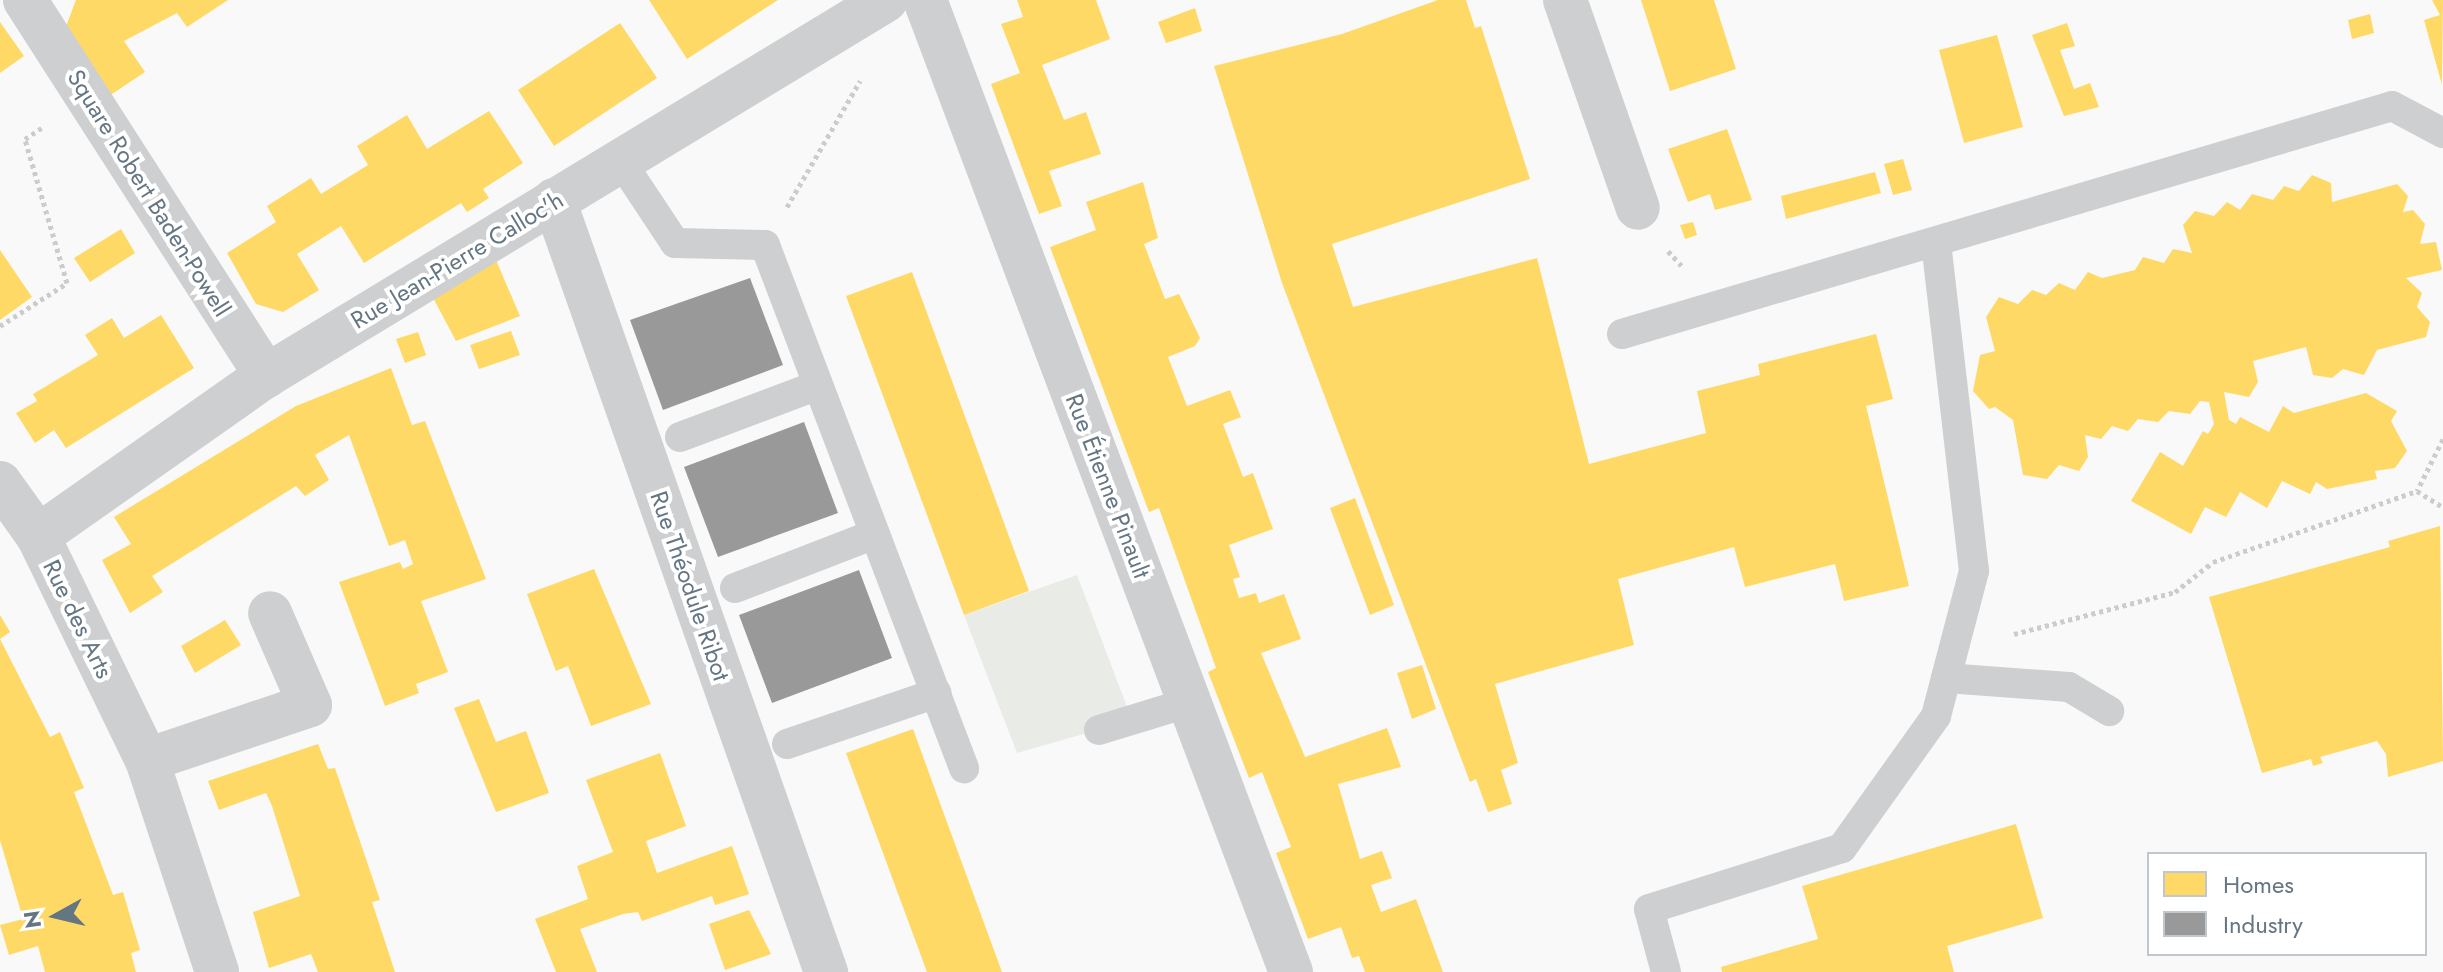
<!DOCTYPE html>
<meta charset="utf-8">
<style>
body{margin:0}
#map{position:relative;width:2443px;height:972px;overflow:hidden;background:#f9f9f9;font-family:Jost,sans-serif}
div>[style]{position:absolute}
.green>*{inset:0;background:#e8ebe6}
.homes>*{inset:0;background:#ffd966}
.industry>*{inset:0;background:#999}
.path>*{height:5px;margin-top:-2.5px;transform-origin:0;background:repeating-linear-gradient(90deg,#cbcccd 0 4px,transparent 0 8px)}
.lane>*{height:30px;margin:-15px;padding:0 15px;transform-origin:15px;border-radius:15px;background:#cecfd0}
.street>*{height:44px;margin:-22px;padding:0 22px;transform-origin:22px;border-radius:22px;background:#cecfd0}
span{translate:-50% -50%;white-space:nowrap;text-align:center;line-height:1.15;-webkit-text-stroke:8px #fff;paint-order:stroke}
.street-label{font-size:24px;color:#657683}
.legend{position:absolute;left:2147px;top:852px;width:280px;height:104px;box-sizing:border-box;background:#fff;border:2px solid #c1c8cd;margin:0;padding:10px 14px;list-style:none;font-size:24px;color:#657683}
.legend li{display:flex;align-items:center;gap:16px;height:40px}
.legend b{width:40px;border:2px solid #c1c8cd}
.north{position:absolute;left:16px;top:876px;width:80px;height:80px;-webkit-text-stroke:6px #fff;paint-order:stroke;rotate:262deg;font-size:22px;font-weight:700;line-height:32px;text-align:center;color:#657683}
.north::after{content:'';display:block;margin:auto;width:28px;height:36px;background:#657683;clip-path:polygon(50% 0,100% 100%,50% 72%,0 100%)}
</style>
<div id="map">
<div class="green">
<div style="clip-path:polygon(1077px 575px,1132px 720px,1017px 753px,964px 615px)"></div>
</div>
<div class="homes">
<div style="clip-path:polygon(76px 0,228px 0,187px 27px,177px 13px,124px 41px,145px 72px,109px 96px,65px 29px)"></div>
<div style="clip-path:polygon(649px 0,778px 0,687px 59px)"></div>
<div style="clip-path:polygon(1017px 0,1096px 0,1110px 39px,1042px 65px,1064px 120px,1086px 112px,1101px 154px,1049px 171px,1062px 206px,1039px 214px,991px 84px,1020px 73px,1001px 24px,1023px 17px)"></div>
<div style="clip-path:polygon(1438px 0,1466px 0,1475px 28px,1481px 26px,1530px 179px,1332px 244px,1353px 307px,1537px 258px,1589px 464px,1706px 433px,1697px 391px,1760px 375px,1758px 364px,1876px 334px,1893px 399px,1866px 406px,1909px 586px,1844px 601px,1835px 564px,1745px 587px,1734px 547px,1618px 579px,1634px 645px,1495px 684px,1518px 763px,1501px 770px,1512px 804px,1488px 812px,1476px 779px,1470px 782px,1282px 283px,1214px 66px,1342px 34px)"></div>
<div style="clip-path:polygon(1641px 0,1714px 0,1736px 69px,1670px 91px)"></div>
<div style="clip-path:polygon(2432px 0,2443px 0,2442px 85px,2424px 20px,2440px 15px)"></div>
<div style="clip-path:polygon(1195px 8px,1202px 31px,1166px 43px,1158px 22px)"></div>
<div style="clip-path:polygon(2370px 14px,2374px 33px,2352px 39px,2348px 20px)"></div>
<div style="clip-path:polygon(0 22px,24px 56px,0 73px)"></div>
<div style="clip-path:polygon(620px 23px,657px 78px,554px 146px,518px 90px)"></div>
<div style="clip-path:polygon(2067px 23px,2075px 46px,2060px 50px,2074px 89px,2090px 83px,2099px 107px,2064px 116px,2032px 35px)"></div>
<div style="clip-path:polygon(1997px 35px,2023px 127px,1964px 143px,1939px 50px)"></div>
<div style="clip-path:polygon(489px 111px,523px 163px,483px 189px,489px 198px,467px 212px,461px 203px,364px 263px,341px 226px,297px 254px,319px 290px,283px 312px,256px 304px,227px 253px,276px 222px,267px 206px,311px 178px,321px 194px,368px 165px,357px 146px,407px 115px,427px 149px)"></div>
<div style="clip-path:polygon(1727px 129px,1752px 200px,1715px 210px,1710px 194px,1688px 202px,1668px 149px)"></div>
<div style="clip-path:polygon(1903px 159px,1912px 190px,1893px 195px,1884px 164px)"></div>
<div style="clip-path:polygon(1875px 172px,1881px 193px,1786px 219px,1781px 196px)"></div>
<div style="clip-path:polygon(2312px 175px,2331px 183px,2332px 202px,2397px 184px,2408px 196px,2403px 212px,2413px 210px,2425px 224px,2420px 244px,2436px 242px,2442px 270px,2406px 278px,2422px 293px,2417px 307px,2430px 322px,2426px 337px,2377px 350px,2364px 375px,2343px 369px,2332px 378px,2313px 375px,2306px 347px,2253px 361px,2258px 382px,2249px 397px,2224px 392px,2229px 420px,2236px 424px,2240px 417px,2269px 432px,2283px 406px,2294px 413px,2366px 393px,2397px 411px,2391px 421px,2407px 451px,2395px 468px,2375px 471px,2377px 479px,2327px 489px,2316px 482px,2310px 494px,2282px 481px,2267px 508px,2240px 492px,2226px 517px,2205px 507px,2191px 534px,2131px 501px,2160px 452px,2183px 466px,2203px 431px,2208px 434px,2214px 424px,2209px 402px,2200px 401px,2190px 414px,2169px 411px,2158px 422px,2138px 419px,2128px 431px,2112px 426px,2101px 439px,2085px 435px,2088px 457px,2079px 471px,2059px 465px,2047px 479px,2023px 475px,2013px 420px,1995px 407px,1989px 409px,1973px 391px,1980px 355px,1995px 351px,1986px 317px,1999px 297px,2018px 304px,2032px 290px,2046px 295px,2059px 283px,2075px 290px,2088px 272px,2102px 278px,2135px 270px,2143px 257px,2164px 263px,2173px 249px,2192px 253px,2183px 225px,2195px 211px,2214px 216px,2227px 202px,2240px 210px,2252px 194px,2273px 200px,2284px 186px,2299px 191px)"></div>
<div style="clip-path:polygon(1143px 182px,1158px 238px,1144px 244px,1165px 299px,1179px 294px,1200px 338px,1195px 346px,1168px 357px,1187px 406px,1230px 390px,1241px 417px,1223px 424px,1243px 477px,1253px 473px,1273px 529px,1229px 545px,1240px 577px,1233px 579px,1239px 598px,1256px 593px,1259px 603px,1284px 594px,1301px 639px,1261px 653px,1305px 757px,1387px 728px,1401px 767px,1338px 784px,1360px 859px,1382px 851px,1392px 878px,1371px 885px,1381px 912px,1416px 899px,1443px 972px,1365px 972px,1359px 956px,1352px 958px,1341px 927px,1308px 939px,1276px 853px,1291px 847px,1262px 772px,1249px 778px,1208px 672px,1216px 668px,1159px 508px,1149px 512px,1050px 247px,1096px 230px,1086px 202px)"></div>
<div style="clip-path:polygon(1693px 222px,1697px 235px,1685px 239px,1680px 225px)"></div>
<div style="clip-path:polygon(121px 229px,135px 253px,90px 282px,74px 258px)"></div>
<div style="clip-path:polygon(0 250px,32px 297px,0 320px)"></div>
<div style="clip-path:polygon(496px 260px,520px 316px,456px 341px,431px 294px)"></div>
<div style="clip-path:polygon(912px 272px,1029px 591px,964px 615px,846px 296px)"></div>
<div style="clip-path:polygon(161px 315px,194px 368px,66px 448px,54px 430px,35px 443px,16px 413px,37px 401px,33px 394px,98px 355px,85px 335px,112px 318px,124px 338px)"></div>
<div style="clip-path:polygon(511px 331px,520px 355px,479px 369px,470px 345px)"></div>
<div style="clip-path:polygon(418px 332px,426px 355px,405px 363px,396px 339px)"></div>
<div style="clip-path:polygon(391px 368px,412px 425px,425px 421px,486px 579px,421px 601px,448px 672px,416px 684px,419px 693px,385px 706px,339px 582px,400px 562px,403px 569px,413px 564px,405px 540px,389px 546px,349px 435px,315px 455px,329px 480px,305px 496px,296px 486px,152px 576px,163px 592px,130px 613px,102px 560px,131px 544px,114px 517px,296px 406px)"></div>
<div style="clip-path:polygon(1355px 498px,1394px 605px,1370px 615px,1330px 508px)"></div>
<div style="clip-path:polygon(2440px 526px,2443px 761px,2388px 777px,2386px 754px,2377px 741px,2320px 757px,2323px 763px,2313px 766px,2311px 759px,2262px 773px,2209px 597px,2390px 547px,2388px 541px)"></div>
<div style="clip-path:polygon(594px 569px,651px 704px,591px 726px,568px 666px,556px 671px,527px 594px)"></div>
<div style="clip-path:polygon(0 615px,10px 632px,0 639px,50px 737px,60px 732px,84px 788px,74px 792px,113px 895px,123px 892px,140px 950px,131px 953px,136px 972px,45px 972px,38px 946px,9px 955px,0 925px,23px 919px,0 840px)"></div>
<div style="clip-path:polygon(225px 620px,241px 645px,195px 673px,181px 646px)"></div>
<div style="clip-path:polygon(1422px 665px,1436px 709px,1412px 719px,1397px 673px)"></div>
<div style="clip-path:polygon(479px 699px,496px 742px,526px 731px,549px 793px,496px 812px,454px 708px)"></div>
<div style="clip-path:polygon(913px 729px,937px 795px,1002px 972px,927px 972px,846px 753px)"></div>
<div style="clip-path:polygon(318px 744px,328px 769px,335px 768px,380px 900px,372px 902px,395px 972px,318px 972px,311px 954px,269px 968px,253px 912px,300px 896px,272px 806px,266px 793px,219px 810px,208px 781px)"></div>
<div style="clip-path:polygon(660px 753px,686px 826px,646px 841px,657px 873px,732px 846px,749px 894px,715px 905px,712px 896px,642px 921px,638px 912px,623px 914px,580px 929px,597px 972px,556px 972px,535px 919px,588px 899px,577px 866px,613px 852px,586px 780px)"></div>
<div style="clip-path:polygon(2016px 824px,2043px 918px,1947px 946px,1954px 972px,1722px 972px,1721px 967px,1818px 939px,1802px 886px)"></div>
<div style="clip-path:polygon(749px 910px,771px 954px,725px 970px,709px 924px)"></div>
</div>
<div class="industry">
<div style="clip-path:polygon(750px 278px,783px 365px,663px 410px,630px 320px)"></div>
<div style="clip-path:polygon(804px 422px,838px 513px,718px 557px,684px 467px)"></div>
<div style="clip-path:polygon(859px 570px,892px 658px,772px 703px,739px 615px)"></div>
</div>
<div class="path">
<div style="left:787px;top:207px;width:146px;rotate:-59.9deg"></div>
<div style="left:1668px;top:251px;width:22px;rotate:47deg"></div>
<div style="left:0;top:326px;width:80px;rotate:-32.7deg"></div>
<div style="left:67px;top:283px;width:150px;rotate:-106.3deg"></div>
<div style="left:25px;top:139px;width:22px;rotate:-34deg"></div>
<div style="left:2443px;top:439px;width:58px;rotate:116.6deg"></div>
<div style="left:2417px;top:491px;width:31px;rotate:32deg"></div>
<div style="left:2014px;top:634px;width:166px;rotate:-14.6deg"></div>
<div style="left:2175px;top:592px;width:48px;rotate:-38.3deg"></div>
<div style="left:2213px;top:562px;width:216px;rotate:-19.2deg"></div>
</div>
<div class="lane">
<div style="left:622px;top:163px;width:96px;rotate:56.5deg"></div>
<div style="left:675px;top:243px;width:90px;rotate:1.3deg"></div>
<div style="left:765px;top:245px;width:560px;rotate:69.17deg"></div>
<div style="left:1622px;top:334px;width:803px;rotate:-16.49deg"></div>
<div style="left:2392px;top:106px;width:58px;rotate:27.9deg"></div>
<div style="left:680px;top:437px;width:147px;rotate:-20.6deg"></div>
<div style="left:735px;top:588px;width:150px;rotate:-21.1deg"></div>
<div style="left:1946px;top:678px;width:123px;rotate:4.2deg"></div>
<div style="left:2069px;top:687px;width:47px;rotate:31deg"></div>
<div style="left:1099px;top:730px;width:95px;rotate:-17.1deg"></div>
<div style="left:787px;top:744px;width:158px;rotate:-18.8deg"></div>
<div style="left:1666px;top:972px;width:65px;rotate:-105.1deg"></div>
<div style="left:1649px;top:909px;width:202px;rotate:-17.5deg"></div>
<div style="left:1842px;top:848px;width:162px;rotate:-54.5deg"></div>
<div style="left:1936px;top:716px;width:150px;rotate:-75.3deg"></div>
<div style="left:1974px;top:571px;width:330px;rotate:-96.6deg"></div>
</div>
<div class="street">
<div style="left:25px;top:0;width:447px;rotate:57.3deg"></div>
<div style="left:925px;top:0;width:1039px;rotate:69.37deg"></div>
<div style="left:1565px;top:0;width:220px;rotate:70.7deg"></div>
<div style="left:554px;top:200px;width:819px;rotate:70.59deg"></div>
<div style="left:0;top:483px;width:65px;rotate:54.4deg"></div>
<div style="left:38px;top:536px;width:249px;rotate:64.1deg"></div>
<div style="left:147px;top:760px;width:223px;rotate:71.7deg"></div>
<div style="left:38px;top:536px;width:279px;rotate:-35.1deg"></div>
<div style="left:266px;top:376px;width:725px;rotate:-31.23deg"></div>
<div style="left:147px;top:760px;width:172px;rotate:-18.6deg"></div>
<div style="left:310px;top:705px;width:100px;rotate:-113.5deg"></div>
</div>
<div class="street-label">
<span style="left:149px;top:193px;rotate:58deg">Square Robert Baden-Powell</span>
<span style="left:457px;top:260px;rotate:-31deg">Rue Jean-Pierre Calloc'h</span>
<span style="left:1108px;top:486px;rotate:69deg">Rue Étienne Pinault</span>
<span style="left:690px;top:586px;rotate:71deg">Rue Théodule Ribot</span>
<span style="left:78px;top:619px;rotate:64deg">Rue des Arts</span>
</div>
<ul class="legend">
<li><b style="height:22px;background:#ffd966"></b>Homes</li>
<li><b style="height:22px;background:#999"></b>Industry</li>
</ul>
<div class="north">N</div>
</div>
